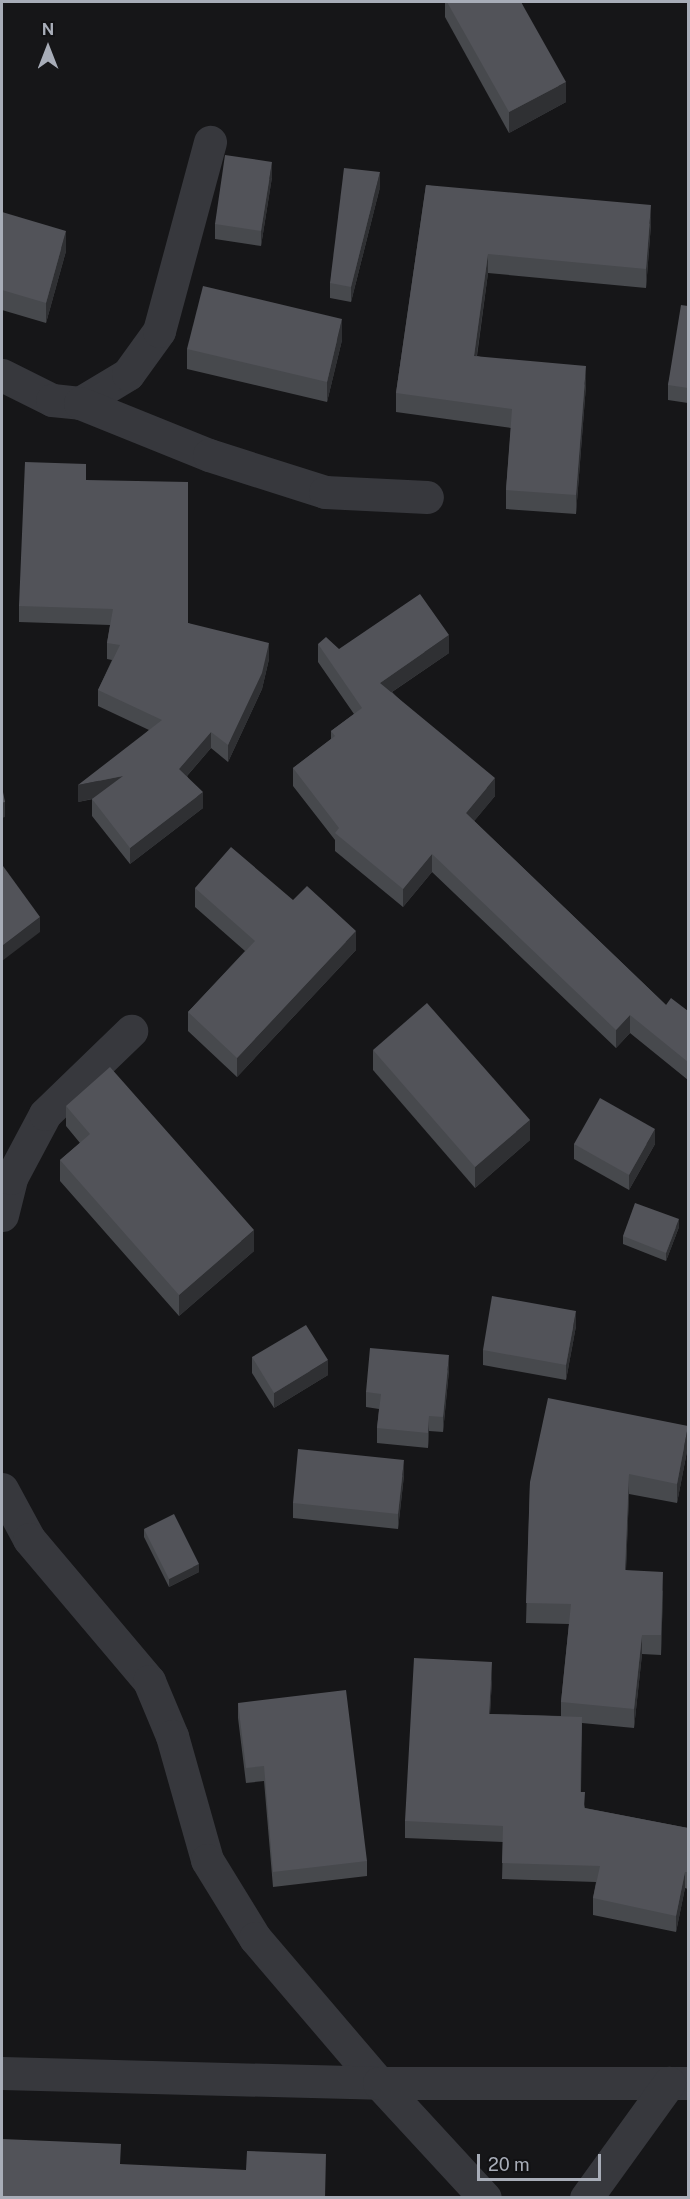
<!DOCTYPE html>
<style>
body{margin:0}
#map{position:relative;width:690px;height:2199px;overflow:hidden;background:#161618;font-family:"Public Sans",sans-serif}
div>[style]{position:absolute}
.street>*{height:33px;margin:-16.5px;padding:0 16.5px;transform-origin:16.5px;border-radius:16.5px;background:#37383d}
.wall>*{inset:0;background:#47494d}
.shaded-wall>*{inset:0;background:#2f3033}
.building>*{inset:0;background:#525359}
span{translate:-50% -50%;white-space:nowrap;text-align:center;line-height:1.15;-webkit-text-stroke:5px #111113;paint-order:stroke}
.frame{position:absolute;inset:0;border:3px solid #a8adb8;pointer-events:none}
.north{position:absolute;left:18px;top:18px;width:60px;height:60px;-webkit-text-stroke:4px #111113;paint-order:stroke;rotate:0deg;font-size:16px;font-weight:700;line-height:24px;text-align:center;color:#a8adb8}
.north::after{content:'';display:block;margin:auto;width:21px;height:27px;background:#a8adb8;clip-path:polygon(50% 0,100% 100%,50% 72%,0 100%)}
.scale{position:absolute;left:477px;top:2154px;width:124px;height:27px;box-sizing:border-box;border:3px solid #a8adb8;border-top:0;padding-left:8px;font-size:18px;line-height:21px;white-space:nowrap;color:#a8adb8;-webkit-text-stroke:4px #111113;paint-order:stroke}
</style>
<div id="map">
<div class="street">
<div style="left:2px;top:375px;width:56px;rotate:26.6deg"></div>
<div style="left:52px;top:400px;width:28px;rotate:6deg"></div>
<div style="left:80px;top:403px;width:56px;rotate:-31.1deg"></div>
<div style="left:128px;top:374px;width:53px;rotate:-54.2deg"></div>
<div style="left:159px;top:331px;width:196px;rotate:-74.9deg"></div>
<div style="left:80px;top:403px;width:139px;rotate:22deg"></div>
<div style="left:209px;top:455px;width:122px;rotate:17.7deg"></div>
<div style="left:325px;top:492px;width:102px;rotate:2.8deg"></div>
<div style="left:2px;top:1215px;width:38px;rotate:-76deg"></div>
<div style="left:11px;top:1178px;width:72px;rotate:-62deg"></div>
<div style="left:45px;top:1114px;width:120px;rotate:-44deg"></div>
<div style="left:2px;top:1489px;width:57px;rotate:61.6deg"></div>
<div style="left:29px;top:1539px;width:186px;rotate:49.8deg"></div>
<div style="left:149px;top:1681px;width:60px;rotate:67.3deg"></div>
<div style="left:172px;top:1736px;width:129px;rotate:74.2deg"></div>
<div style="left:207px;top:1860px;width:92px;rotate:58.4deg"></div>
<div style="left:255px;top:1938px;width:191px;rotate:49.5deg"></div>
<div style="left:379px;top:2083px;width:156px;rotate:47.3deg"></div>
<div style="left:2px;top:2073px;width:377px;rotate:1.5deg"></div>
<div style="left:379px;top:2083px;width:309px"></div>
<div style="left:586px;top:2198px;width:142px;rotate:-54.2deg"></div>
</div>
<div class="wall">
<div style="clip-path:polygon(445px 2px,521px 2px,566px 102px,509px 133px,445px 17px)"></div>
<div style="clip-path:polygon(272px 177px,261px 246px,215px 239px,215px 224px)"></div>
<div style="clip-path:polygon(426px 185px,651px 224px,646px 288px,488px 273px,477px 356px,586px 385px,576px 514px,506px 509px,506px 490px,511px 428px,396px 412px,396px 393px)"></div>
<div style="clip-path:polygon(380px 187px,351px 302px,330px 298px,330px 283px)"></div>
<div style="clip-path:polygon(2px 212px,66px 251px,46px 323px,2px 310px)"></div>
<div style="clip-path:polygon(688px 306px,688px 403px,668px 400px,668px 385px)"></div>
<div style="clip-path:polygon(342px 340px,327px 402px,187px 369px,187px 349px)"></div>
<div style="clip-path:polygon(86px 480px,188px 623px,269px 659px,262px 689px,228px 762px,211px 748px,187px 776px,203px 808px,130px 864px,92px 816px,92px 799px,93px 799px,78px 802px,149px 730px,98px 706px,98px 690px,112px 660px,107px 659px,107px 643px,110px 625px,19px 622px,19px 606px)"></div>
<div style="clip-path:polygon(318px 644px,339px 649px,449px 653px,392px 692px,495px 796px,474px 821px,666px 1005px,688px 1011px,688px 1080px,630px 1033px,616px 1048px,432px 872px,403px 907px,335px 851px,335px 840px,293px 786px,293px 768px,331px 739px,331px 731px,354px 714px,318px 662px)"></div>
<div style="clip-path:polygon(195px 888px,293px 900px,356px 950px,237px 1077px,188px 1031px,188px 1012px,245px 951px,195px 907px)"></div>
<div style="clip-path:polygon(373px 1050px,530px 1140px,475px 1188px,373px 1070px)"></div>
<div style="clip-path:polygon(66px 1106px,254px 1251px,179px 1316px,60px 1181px,60px 1160px,80px 1143px,66px 1126px)"></div>
<div style="clip-path:polygon(574px 1144px,655px 1144px,629px 1190px,574px 1159px)"></div>
<div style="clip-path:polygon(679px 1227px,666px 1261px,623px 1244px,623px 1236px)"></div>
<div style="clip-path:polygon(576px 1326px,566px 1380px,483px 1365px,483px 1350px)"></div>
<div style="clip-path:polygon(252px 1357px,328px 1375px,274px 1408px,252px 1373px)"></div>
<div style="clip-path:polygon(449px 1370px,443px 1432px,429px 1431px,428px 1448px,377px 1443px,377px 1428px,379px 1409px,366px 1407px,366px 1392px)"></div>
<div style="clip-path:polygon(688px 1446px,677px 1503px,629px 1494px,626px 1570px,663px 1591px,661px 1655px,642px 1654px,634px 1728px,582px 1723px,581px 1792px,585px 1808px,688px 1828px,688px 1889px,685px 1888px,676px 1932px,593px 1915px,593px 1898px,596px 1882px,502px 1879px,503px 1842px,405px 1838px,405px 1821px,492px 1679px,490px 1714px,561px 1716px,561px 1702px,569px 1624px,526px 1623px,530px 1482px)"></div>
<div style="clip-path:polygon(404px 1475px,398px 1529px,293px 1518px,293px 1503px)"></div>
<div style="clip-path:polygon(144px 1529px,199px 1572px,169px 1587px,144px 1537px)"></div>
<div style="clip-path:polygon(238px 1703px,367px 1861px,367px 1876px,273px 1887px,264px 1781px,246px 1783px,238px 1718px)"></div>
</div>
<div class="shaded-wall">
<div style="clip-path:polygon(566px 82px,566px 102px,509px 133px,509px 112px)"></div>
<div style="clip-path:polygon(272px 162px,272px 177px,261px 246px,261px 231px)"></div>
<div style="clip-path:polygon(380px 172px,380px 187px,351px 302px,351px 287px)"></div>
<div style="clip-path:polygon(651px 205px,651px 224px,646px 288px,646px 269px)"></div>
<div style="clip-path:polygon(66px 231px,66px 251px,46px 323px,46px 303px)"></div>
<div style="clip-path:polygon(488px 254px,488px 273px,474px 375px,474px 356px)"></div>
<div style="clip-path:polygon(342px 319px,342px 340px,327px 402px,327px 382px)"></div>
<div style="clip-path:polygon(586px 366px,586px 385px,576px 514px,576px 495px)"></div>
<div style="clip-path:polygon(449px 635px,449px 653px,380px 700px,380px 683px)"></div>
<div style="clip-path:polygon(269px 643px,269px 659px,262px 689px,228px 762px,228px 745px)"></div>
<div style="clip-path:polygon(211px 732px,211px 748px,179px 785px,179px 769px)"></div>
<div style="clip-path:polygon(123px 776px,123px 792px,78px 802px,78px 785px)"></div>
<div style="clip-path:polygon(495px 778px,495px 796px,466px 831px,466px 813px)"></div>
<div style="clip-path:polygon(203px 792px,203px 808px,130px 864px,130px 848px)"></div>
<div style="clip-path:polygon(5px 802px,5px 817px,2px 818px,2px 803px)"></div>
<div style="clip-path:polygon(432px 854px,432px 872px,403px 907px,403px 889px)"></div>
<div style="clip-path:polygon(40px 917px,40px 932px,2px 961px,2px 946px)"></div>
<div style="clip-path:polygon(356px 931px,356px 950px,237px 1077px,237px 1058px)"></div>
<div style="clip-path:polygon(630px 1015px,630px 1033px,616px 1048px,616px 1030px)"></div>
<div style="clip-path:polygon(530px 1120px,530px 1140px,475px 1188px,475px 1167px)"></div>
<div style="clip-path:polygon(655px 1129px,655px 1144px,629px 1190px,629px 1175px)"></div>
<div style="clip-path:polygon(679px 1219px,679px 1227px,666px 1261px,666px 1253px)"></div>
<div style="clip-path:polygon(254px 1230px,254px 1251px,179px 1316px,179px 1295px)"></div>
<div style="clip-path:polygon(576px 1311px,576px 1326px,566px 1380px,566px 1365px)"></div>
<div style="clip-path:polygon(449px 1355px,449px 1370px,443px 1432px,443px 1417px)"></div>
<div style="clip-path:polygon(328px 1360px,328px 1375px,274px 1408px,274px 1393px)"></div>
<div style="clip-path:polygon(429px 1416px,429px 1431px,428px 1448px,428px 1433px)"></div>
<div style="clip-path:polygon(688px 1426px,688px 1446px,677px 1503px,677px 1484px)"></div>
<div style="clip-path:polygon(404px 1460px,404px 1475px,398px 1529px,398px 1514px)"></div>
<div style="clip-path:polygon(629px 1474px,629px 1494px,625px 1590px,625px 1570px)"></div>
<div style="clip-path:polygon(199px 1564px,199px 1572px,169px 1587px,169px 1579px)"></div>
<div style="clip-path:polygon(663px 1572px,663px 1591px,661px 1655px,661px 1635px)"></div>
<div style="clip-path:polygon(642px 1635px,642px 1654px,634px 1728px,634px 1709px)"></div>
<div style="clip-path:polygon(492px 1662px,492px 1679px,489px 1731px,489px 1714px)"></div>
<div style="clip-path:polygon(685px 1872px,685px 1888px,676px 1932px,676px 1916px)"></div>
</div>
<div class="building">
<div style="clip-path:polygon(447px 2px,521px 2px,566px 82px,509px 112px)"></div>
<div style="clip-path:polygon(225px 155px,272px 162px,261px 231px,215px 224px)"></div>
<div style="clip-path:polygon(344px 168px,380px 172px,351px 287px,330px 283px)"></div>
<div style="clip-path:polygon(426px 185px,651px 205px,646px 269px,488px 254px,474px 356px,586px 366px,576px 495px,506px 490px,512px 409px,396px 393px)"></div>
<div style="clip-path:polygon(2px 212px,66px 231px,46px 303px,2px 290px)"></div>
<div style="clip-path:polygon(203px 286px,342px 319px,327px 382px,187px 349px)"></div>
<div style="clip-path:polygon(681px 305px,688px 306px,688px 388px,668px 385px)"></div>
<div style="clip-path:polygon(25px 462px,86px 464px,86px 480px,188px 482px,188px 623px,269px 643px,262px 673px,228px 745px,211px 732px,179px 769px,203px 792px,130px 848px,92px 799px,123px 776px,78px 785px,162px 720px,98px 690px,120px 645px,107px 643px,113px 609px,19px 606px)"></div>
<div style="clip-path:polygon(420px 594px,449px 635px,380px 683px,495px 778px,466px 813px,666px 1005px,671px 998px,688px 1011px,688px 1062px,630px 1015px,616px 1030px,432px 854px,403px 889px,335px 833px,339px 828px,293px 768px,335px 736px,331px 731px,362px 708px,318px 644px,326px 637px,339px 649px)"></div>
<div style="clip-path:polygon(2px 787px,5px 802px,2px 803px)"></div>
<div style="clip-path:polygon(231px 847px,293px 900px,307px 886px,356px 931px,237px 1058px,188px 1012px,255px 941px,195px 888px)"></div>
<div style="clip-path:polygon(3px 866px,40px 917px,2px 946px,2px 867px)"></div>
<div style="clip-path:polygon(427px 1003px,530px 1120px,475px 1167px,373px 1050px)"></div>
<div style="clip-path:polygon(110px 1067px,254px 1230px,179px 1295px,60px 1160px,90px 1134px,66px 1106px)"></div>
<div style="clip-path:polygon(600px 1098px,655px 1129px,629px 1175px,574px 1144px)"></div>
<div style="clip-path:polygon(635px 1203px,679px 1219px,666px 1253px,623px 1236px)"></div>
<div style="clip-path:polygon(492px 1296px,576px 1311px,566px 1365px,483px 1350px)"></div>
<div style="clip-path:polygon(306px 1325px,328px 1360px,274px 1393px,252px 1357px)"></div>
<div style="clip-path:polygon(370px 1348px,449px 1355px,443px 1417px,429px 1416px,428px 1433px,377px 1428px,381px 1394px,366px 1392px)"></div>
<div style="clip-path:polygon(548px 1398px,688px 1426px,677px 1484px,629px 1474px,625px 1570px,663px 1572px,661px 1635px,642px 1635px,634px 1709px,561px 1702px,571px 1604px,526px 1603px,530px 1482px)"></div>
<div style="clip-path:polygon(298px 1449px,404px 1460px,398px 1514px,293px 1503px)"></div>
<div style="clip-path:polygon(174px 1514px,199px 1564px,169px 1579px,144px 1529px)"></div>
<div style="clip-path:polygon(414px 1658px,492px 1662px,489px 1714px,582px 1717px,580px 1792px,585px 1792px,584px 1808px,688px 1828px,688px 1872px,685px 1872px,676px 1916px,593px 1898px,600px 1866px,502px 1863px,503px 1826px,405px 1821px)"></div>
<div style="clip-path:polygon(346px 1690px,367px 1861px,273px 1872px,264px 1766px,246px 1768px,238px 1703px)"></div>
<div style="clip-path:polygon(2px 2139px,121px 2144px,120px 2164px,246px 2170px,247px 2151px,326px 2154px,325px 2198px,2px 2198px)"></div>
</div>
<div class="frame"></div>
<div class="north">N</div>
<div class="scale">20 m</div>
</div>
